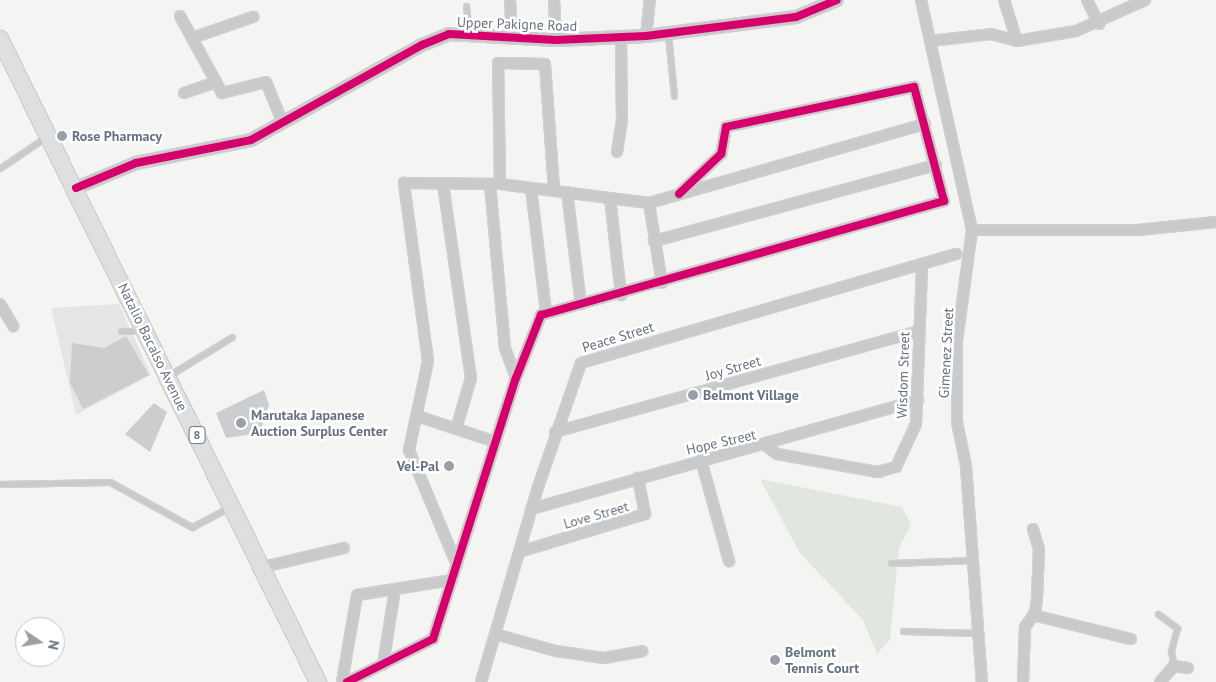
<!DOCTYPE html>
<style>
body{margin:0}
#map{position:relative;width:1216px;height:682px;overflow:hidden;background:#f4f4f3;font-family:"PT Sans",sans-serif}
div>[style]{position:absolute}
.built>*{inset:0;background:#e4e5e6}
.green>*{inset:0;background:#e2e6e1}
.building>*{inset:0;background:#cccdce}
.roads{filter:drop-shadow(1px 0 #d0d0d1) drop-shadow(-1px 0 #d0d0d1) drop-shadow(0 1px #d0d0d1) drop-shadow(0 -1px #d0d0d1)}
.service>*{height:5px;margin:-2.5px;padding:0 2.5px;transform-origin:2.5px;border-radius:2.5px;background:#c9cacb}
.minor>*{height:10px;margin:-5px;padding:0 5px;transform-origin:5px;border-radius:5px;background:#c9cacb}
.tertiary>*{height:12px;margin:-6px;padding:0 6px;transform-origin:6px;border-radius:6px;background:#c9cacb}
.trunk>*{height:16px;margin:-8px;padding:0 8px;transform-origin:8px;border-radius:8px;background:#dedfdf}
.cycleway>*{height:8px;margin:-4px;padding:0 4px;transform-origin:4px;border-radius:4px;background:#d6006c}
.dots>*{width:14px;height:14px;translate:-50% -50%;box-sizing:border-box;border:2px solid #fff;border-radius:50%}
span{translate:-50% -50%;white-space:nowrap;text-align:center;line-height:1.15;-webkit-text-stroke:5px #fff;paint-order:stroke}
.shield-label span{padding:1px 4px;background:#fff;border:1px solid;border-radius:4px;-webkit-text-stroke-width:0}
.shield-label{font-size:12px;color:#677180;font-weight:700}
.street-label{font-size:14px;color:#677180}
.poi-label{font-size:14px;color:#677180;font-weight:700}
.left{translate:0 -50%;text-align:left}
.right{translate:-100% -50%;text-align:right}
.north{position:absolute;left:15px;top:617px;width:50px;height:50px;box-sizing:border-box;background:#fff;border:1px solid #c2c6cc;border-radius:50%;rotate:102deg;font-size:14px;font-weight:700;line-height:20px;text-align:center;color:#677180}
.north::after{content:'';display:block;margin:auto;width:18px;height:22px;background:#989fa8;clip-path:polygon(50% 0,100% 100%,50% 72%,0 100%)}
</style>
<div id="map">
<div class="built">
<div style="clip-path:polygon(119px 304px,151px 375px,76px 415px,51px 308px)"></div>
</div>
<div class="green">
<div style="clip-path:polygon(760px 479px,902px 507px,911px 525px,899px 547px,890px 639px,877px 654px,863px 620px,800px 553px)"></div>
</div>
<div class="building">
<div style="clip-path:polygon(126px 336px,149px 375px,83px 409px,70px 383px,72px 343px,104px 348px)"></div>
<div style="clip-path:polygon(264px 390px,269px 405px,260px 433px,226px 438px,216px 413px)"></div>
<div style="clip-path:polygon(154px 403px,167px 412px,150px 452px,125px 434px)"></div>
</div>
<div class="roads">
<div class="service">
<div style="left:466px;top:6px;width:28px;rotate:84deg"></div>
<div style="left:668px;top:34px;width:62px;rotate:84.5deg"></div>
<div style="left:0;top:168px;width:55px;rotate:-34deg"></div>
<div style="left:121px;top:331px;width:19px"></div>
<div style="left:168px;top:376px;width:75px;rotate:-31.4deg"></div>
<div style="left:0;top:484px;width:110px;rotate:-1deg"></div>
<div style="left:110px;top:482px;width:94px;rotate:28.8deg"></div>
<div style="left:192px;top:527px;width:43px;rotate:-27.8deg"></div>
<div style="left:891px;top:563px;width:84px;rotate:-2deg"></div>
<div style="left:1158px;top:614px;width:24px;rotate:36deg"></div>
<div style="left:1177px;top:628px;width:24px;rotate:105deg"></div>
<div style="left:1171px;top:651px;width:15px;rotate:79deg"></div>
<div style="left:903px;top:631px;width:76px;rotate:1.5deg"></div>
</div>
<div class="minor">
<div style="left:510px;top:0;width:37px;rotate:87deg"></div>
<div style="left:554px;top:0;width:40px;rotate:87.1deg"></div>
<div style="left:921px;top:0;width:236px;rotate:77.5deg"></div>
<div style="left:972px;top:230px;width:112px;rotate:97.7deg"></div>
<div style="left:957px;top:341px;width:81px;rotate:90deg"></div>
<div style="left:957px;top:422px;width:45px;rotate:78.4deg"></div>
<div style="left:966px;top:466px;width:217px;rotate:85.8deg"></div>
<div style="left:1004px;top:0;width:43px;rotate:72.4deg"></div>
<div style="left:1087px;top:0;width:27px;rotate:63deg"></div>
<div style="left:180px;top:16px;width:88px;rotate:61.4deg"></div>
<div style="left:222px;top:93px;width:45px;rotate:-14deg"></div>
<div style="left:266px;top:82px;width:42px;rotate:67.7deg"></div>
<div style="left:646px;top:36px;width:36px;rotate:-84deg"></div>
<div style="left:192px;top:38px;width:65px;rotate:-19deg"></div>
<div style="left:930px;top:41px;width:61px;rotate:-6.5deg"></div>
<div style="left:991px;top:34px;width:27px;rotate:15deg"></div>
<div style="left:1017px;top:41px;width:60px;rotate:-9.6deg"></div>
<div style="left:1076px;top:31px;width:76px;rotate:-24.2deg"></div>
<div style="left:184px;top:93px;width:34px;rotate:-19deg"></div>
<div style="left:617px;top:152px;width:31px;rotate:-81deg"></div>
<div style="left:622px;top:121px;width:84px;rotate:-90.7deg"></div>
<div style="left:443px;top:184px;width:196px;rotate:81.8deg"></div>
<div style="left:471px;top:378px;width:53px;rotate:106.4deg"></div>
<div style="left:490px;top:184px;width:165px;rotate:84.8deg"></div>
<div style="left:505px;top:348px;width:32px;rotate:70deg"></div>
<div style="left:500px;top:184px;width:121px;rotate:-90.9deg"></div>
<div style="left:498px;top:63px;width:47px;rotate:1.2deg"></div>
<div style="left:545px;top:64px;width:127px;rotate:85.9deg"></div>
<div style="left:531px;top:188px;width:125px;rotate:83.1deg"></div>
<div style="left:567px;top:192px;width:113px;rotate:82.9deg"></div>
<div style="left:610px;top:198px;width:98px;rotate:83.5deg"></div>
<div style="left:649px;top:203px;width:81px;rotate:80.8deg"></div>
<div style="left:972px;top:230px;width:166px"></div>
<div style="left:1138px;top:230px;width:78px;rotate:-5.9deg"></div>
<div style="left:654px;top:241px;width:292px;rotate:-15.1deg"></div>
<div style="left:0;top:304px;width:26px;rotate:59deg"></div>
<div style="left:417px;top:416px;width:83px;rotate:18.2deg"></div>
<div style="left:555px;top:432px;width:377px;rotate:-15.5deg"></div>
<div style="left:765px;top:445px;width:15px;rotate:37deg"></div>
<div style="left:777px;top:454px;width:103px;rotate:10.1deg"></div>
<div style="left:878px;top:472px;width:19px;rotate:-16deg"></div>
<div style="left:896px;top:467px;width:47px;rotate:-65.1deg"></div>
<div style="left:916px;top:424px;width:159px;rotate:-87.8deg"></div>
<div style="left:701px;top:460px;width:105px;rotate:74.5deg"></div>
<div style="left:531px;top:509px;width:402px;rotate:-15.7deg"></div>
<div style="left:519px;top:552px;width:132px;rotate:-16.8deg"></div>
<div style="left:645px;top:514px;width:37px;rotate:-101deg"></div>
<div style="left:457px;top:565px;width:125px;rotate:-112.7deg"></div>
<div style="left:409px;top:450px;width:91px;rotate:-77.9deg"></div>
<div style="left:428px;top:361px;width:180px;rotate:-97.7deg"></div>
<div style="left:404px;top:183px;width:96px;rotate:0.6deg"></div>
<div style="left:500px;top:184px;width:150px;rotate:7.3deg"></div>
<div style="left:649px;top:203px;width:287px;rotate:-16deg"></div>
<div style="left:263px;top:567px;width:83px;rotate:-13.2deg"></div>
<div style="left:1033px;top:615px;width:101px;rotate:13.8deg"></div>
<div style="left:495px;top:634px;width:63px;rotate:15.6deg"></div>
<div style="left:556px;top:651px;width:49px;rotate:8.3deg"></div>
<div style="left:604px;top:658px;width:39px;rotate:-10deg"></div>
<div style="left:383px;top:665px;width:77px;rotate:-81deg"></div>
<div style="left:342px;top:682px;width:88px;rotate:-80.2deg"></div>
<div style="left:357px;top:595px;width:96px;rotate:-9deg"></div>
<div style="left:347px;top:682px;width:96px;rotate:-26.6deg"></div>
<div style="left:433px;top:639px;width:274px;rotate:-72.4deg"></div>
<div style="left:516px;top:378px;width:68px;rotate:-68.4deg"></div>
<div style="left:541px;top:315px;width:419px;rotate:-15.8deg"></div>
<div style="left:944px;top:201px;width:118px;rotate:-104.7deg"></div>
<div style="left:914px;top:87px;width:192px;rotate:168deg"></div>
<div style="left:726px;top:127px;width:27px;rotate:100deg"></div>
<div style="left:721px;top:154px;width:58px;rotate:136.4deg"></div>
<div style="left:481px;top:682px;width:200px;rotate:-73.7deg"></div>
<div style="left:537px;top:490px;width:134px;rotate:-70.9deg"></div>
<div style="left:581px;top:363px;width:391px;rotate:-16.2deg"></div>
<div style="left:1023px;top:682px;width:55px;rotate:-87.9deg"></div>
<div style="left:1025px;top:627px;width:17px;rotate:-54deg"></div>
<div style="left:1035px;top:613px;width:15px;rotate:-82deg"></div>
<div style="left:1037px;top:598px;width:49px;rotate:-87.7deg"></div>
<div style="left:1039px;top:549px;width:21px;rotate:-107deg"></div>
<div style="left:1160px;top:682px;width:21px;rotate:-49deg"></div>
<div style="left:1174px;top:666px;width:14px;rotate:8deg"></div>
</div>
<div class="tertiary">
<div style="left:76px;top:188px;width:65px;rotate:-22.6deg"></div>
<div style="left:136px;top:163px;width:117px;rotate:-11.3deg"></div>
<div style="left:251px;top:140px;width:196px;rotate:-29.1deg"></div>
<div style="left:422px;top:45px;width:29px;rotate:-22deg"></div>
<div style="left:449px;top:34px;width:107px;rotate:3.2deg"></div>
<div style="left:556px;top:40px;width:90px;rotate:-2.5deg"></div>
<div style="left:646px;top:36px;width:151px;rotate:-7.2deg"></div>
<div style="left:796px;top:17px;width:44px;rotate:-22.5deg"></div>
</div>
<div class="trunk">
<div style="left:0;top:39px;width:717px;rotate:63.68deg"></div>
</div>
</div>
<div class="cycleway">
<div style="left:76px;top:188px;width:65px;rotate:-22.6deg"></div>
<div style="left:136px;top:163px;width:117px;rotate:-11.3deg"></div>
<div style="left:251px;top:140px;width:196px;rotate:-29.1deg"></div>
<div style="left:422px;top:45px;width:29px;rotate:-22deg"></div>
<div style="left:449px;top:34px;width:107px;rotate:3.2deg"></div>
<div style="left:556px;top:40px;width:90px;rotate:-2.5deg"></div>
<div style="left:646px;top:36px;width:151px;rotate:-7.2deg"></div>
<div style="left:796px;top:17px;width:44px;rotate:-22.5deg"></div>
<div style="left:347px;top:682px;width:96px;rotate:-26.6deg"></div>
<div style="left:433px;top:639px;width:274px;rotate:-72.4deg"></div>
<div style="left:516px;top:378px;width:68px;rotate:-68.4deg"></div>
<div style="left:541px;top:315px;width:419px;rotate:-15.8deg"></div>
<div style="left:944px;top:201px;width:118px;rotate:-104.7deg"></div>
<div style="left:914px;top:87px;width:192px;rotate:168deg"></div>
<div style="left:726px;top:127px;width:27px;rotate:100deg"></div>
<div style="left:721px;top:154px;width:58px;rotate:136.4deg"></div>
</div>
<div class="dots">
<div style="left:62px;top:136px;background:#989fa8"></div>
<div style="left:693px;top:395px;background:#989fa8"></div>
<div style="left:241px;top:423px;background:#989fa8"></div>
<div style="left:449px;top:466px;background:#989fa8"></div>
<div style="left:775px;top:660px;background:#989fa8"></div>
</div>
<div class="shield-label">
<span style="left:197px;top:435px">8</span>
</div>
<div class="street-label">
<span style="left:517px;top:24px;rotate:2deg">Upper Pakigne Road</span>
<span style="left:618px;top:337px;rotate:-17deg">Peace Street</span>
<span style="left:153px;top:347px;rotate:64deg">Natalio Bacalso Avenue</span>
<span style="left:946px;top:353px;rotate:-87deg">Gimenez Street</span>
<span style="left:733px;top:368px;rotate:-16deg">Joy Street</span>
<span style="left:903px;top:375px;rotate:-88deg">Wisdom Street</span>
<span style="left:721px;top:442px;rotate:-13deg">Hope Street</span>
<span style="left:596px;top:515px;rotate:-16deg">Love Street</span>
</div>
<div class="poi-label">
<span class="left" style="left:72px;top:136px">Rose Pharmacy</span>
<span class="left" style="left:703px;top:395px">Belmont Village</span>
<span class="left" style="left:251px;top:423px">Marutaka Japanese<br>Auction Surplus Center</span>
<span class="right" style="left:439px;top:466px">Vel-Pal</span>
<span class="left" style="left:785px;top:660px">Belmont<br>Tennis Court</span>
</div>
<div class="north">N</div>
</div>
